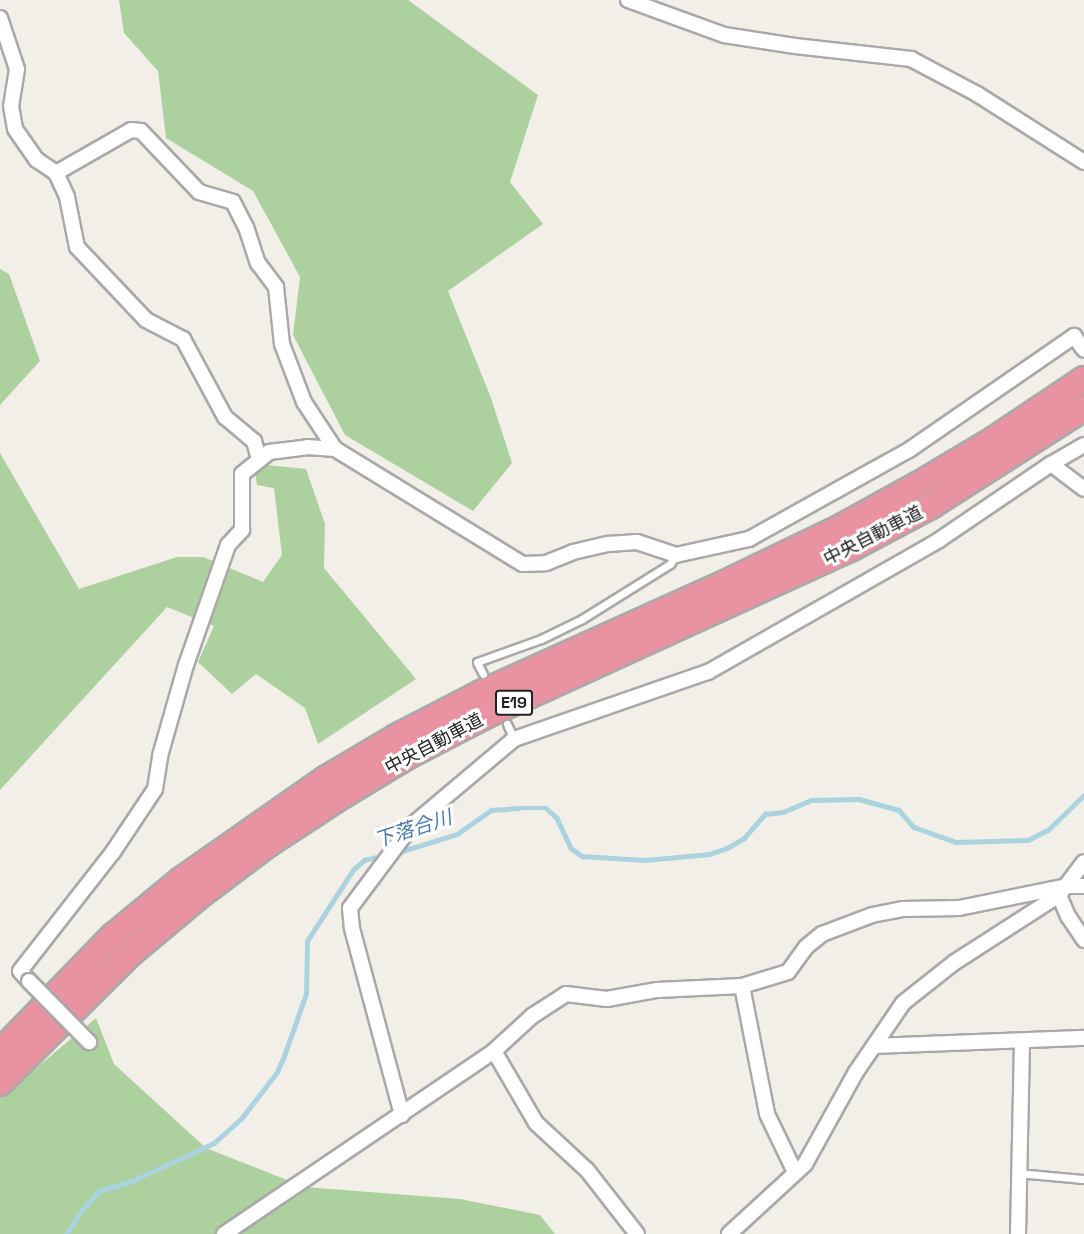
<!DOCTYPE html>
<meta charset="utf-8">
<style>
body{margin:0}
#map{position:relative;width:1084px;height:1234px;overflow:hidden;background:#f2efe9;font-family:"Space Grotesk","Noto Sans JP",sans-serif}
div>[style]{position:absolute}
.forest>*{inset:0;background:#add19e}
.stream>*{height:4.5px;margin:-2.25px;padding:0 2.25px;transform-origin:2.25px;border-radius:2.25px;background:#aad3df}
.roads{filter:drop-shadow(2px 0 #a9a9a9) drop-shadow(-2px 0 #a9a9a9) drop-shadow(0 2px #a9a9a9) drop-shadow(0 -2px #a9a9a9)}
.service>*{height:7px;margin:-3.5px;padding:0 3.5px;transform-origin:3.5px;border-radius:3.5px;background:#fff}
.minor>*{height:14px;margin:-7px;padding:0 7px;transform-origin:7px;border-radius:7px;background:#fff}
.motorway>*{height:24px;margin:-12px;padding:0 12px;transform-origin:12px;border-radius:12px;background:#e892a2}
.bridges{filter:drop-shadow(2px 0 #a9a9a9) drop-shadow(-2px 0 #a9a9a9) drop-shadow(0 2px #a9a9a9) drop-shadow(0 -2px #a9a9a9)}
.minor-bridge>*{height:14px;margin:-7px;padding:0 7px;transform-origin:7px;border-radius:7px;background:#fff}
span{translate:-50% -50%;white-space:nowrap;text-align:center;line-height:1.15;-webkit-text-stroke:6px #fff;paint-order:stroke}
.shield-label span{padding:2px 4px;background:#fff;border:2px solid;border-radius:4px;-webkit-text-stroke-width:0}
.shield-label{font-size:16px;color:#222;font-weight:700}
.street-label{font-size:18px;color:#222}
.water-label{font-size:20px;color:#4a7aab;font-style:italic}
</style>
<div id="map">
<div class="forest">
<div style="clip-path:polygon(119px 0,408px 0,538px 95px,510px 182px,543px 224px,448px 291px,491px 398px,512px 463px,473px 511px,345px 435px,293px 335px,300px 277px,253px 191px,166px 138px,158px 71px,124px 33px)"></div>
<div style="clip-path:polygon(0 269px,9px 274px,40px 361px,0 405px)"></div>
<div style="clip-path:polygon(0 453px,79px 589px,177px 557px,203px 557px,263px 582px,282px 555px,274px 488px,257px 485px,255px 473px,267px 465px,306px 469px,325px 524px,324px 568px,416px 679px,318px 744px,305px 708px,256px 674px,232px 694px,198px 662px,214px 626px,167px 607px,0 790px)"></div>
<div style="clip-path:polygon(96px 1018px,114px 1064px,206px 1148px,305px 1187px,460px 1199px,540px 1215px,555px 1234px,0 1234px,0 1098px)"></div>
</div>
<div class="stream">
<div style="left:396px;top:853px;width:64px;rotate:-17.3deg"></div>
<div style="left:457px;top:834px;width:42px;rotate:-35.2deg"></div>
<div style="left:491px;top:810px;width:28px;rotate:-4deg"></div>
<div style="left:519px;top:808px;width:27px"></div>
<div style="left:546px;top:808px;width:15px;rotate:42deg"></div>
<div style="left:557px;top:818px;width:33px;rotate:65deg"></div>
<div style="left:571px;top:848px;width:14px;rotate:36deg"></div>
<div style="left:582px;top:856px;width:63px;rotate:3.6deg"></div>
<div style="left:645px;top:860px;width:65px;rotate:-5.3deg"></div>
<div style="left:710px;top:854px;width:18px;rotate:-19deg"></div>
<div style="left:727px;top:848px;width:20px;rotate:-30deg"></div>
<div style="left:744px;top:838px;width:32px;rotate:-49deg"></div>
<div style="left:765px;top:814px;width:18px;rotate:-6deg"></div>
<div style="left:783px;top:812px;width:30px;rotate:-23deg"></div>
<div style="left:811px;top:800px;width:48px;rotate:-1.2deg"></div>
<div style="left:859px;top:799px;width:41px;rotate:15.4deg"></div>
<div style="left:899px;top:810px;width:23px;rotate:49deg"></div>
<div style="left:914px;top:827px;width:45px;rotate:19.7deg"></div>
<div style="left:956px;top:842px;width:72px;rotate:-1.6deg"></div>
<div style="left:1028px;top:840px;width:22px;rotate:-27deg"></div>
<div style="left:1048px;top:830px;width:50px;rotate:-44.2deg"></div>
<div style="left:66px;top:1234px;width:29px;rotate:-56deg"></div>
<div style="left:82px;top:1210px;width:25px;rotate:-48deg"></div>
<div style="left:99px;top:1191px;width:37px;rotate:-17deg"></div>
<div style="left:134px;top:1180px;width:88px;rotate:-24.8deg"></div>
<div style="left:214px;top:1143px;width:36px;rotate:-42deg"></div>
<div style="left:241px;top:1119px;width:59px;rotate:-52.5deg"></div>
<div style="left:277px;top:1072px;width:17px;rotate:-66deg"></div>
<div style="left:284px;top:1056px;width:66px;rotate:-70.5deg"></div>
<div style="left:306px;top:994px;width:53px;rotate:-88.9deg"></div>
<div style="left:307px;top:941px;width:85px;rotate:-57.1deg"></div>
<div style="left:353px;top:870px;width:15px;rotate:-42deg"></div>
<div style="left:364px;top:860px;width:22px;rotate:-13deg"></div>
</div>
<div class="roads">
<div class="service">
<div style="left:483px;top:674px;width:13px;rotate:-117deg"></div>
<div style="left:477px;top:662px;width:68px;rotate:-19.8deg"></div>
<div style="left:541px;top:639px;width:46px;rotate:-26deg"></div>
<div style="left:582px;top:619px;width:104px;rotate:-32deg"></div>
<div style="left:670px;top:564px;width:11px;rotate:-56deg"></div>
<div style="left:507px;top:724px;width:17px;rotate:65deg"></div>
<div style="left:1018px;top:1173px;width:66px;rotate:5.2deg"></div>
</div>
<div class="minor">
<div style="left:628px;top:0;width:102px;rotate:20deg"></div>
<div style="left:724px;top:35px;width:72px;rotate:8.8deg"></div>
<div style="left:795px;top:46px;width:117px;rotate:6.4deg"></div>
<div style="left:911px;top:59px;width:75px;rotate:27.9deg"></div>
<div style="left:977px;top:94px;width:127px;rotate:32.4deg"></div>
<div style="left:0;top:18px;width:54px;rotate:71.6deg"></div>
<div style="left:17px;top:69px;width:37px;rotate:99deg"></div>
<div style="left:11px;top:106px;width:23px;rotate:80deg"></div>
<div style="left:15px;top:129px;width:38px;rotate:55deg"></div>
<div style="left:37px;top:160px;width:23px;rotate:34deg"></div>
<div style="left:56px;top:173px;width:26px;rotate:65deg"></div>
<div style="left:67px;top:197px;width:51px;rotate:78.7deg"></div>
<div style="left:77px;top:247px;width:100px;rotate:46.6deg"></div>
<div style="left:146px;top:320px;width:42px;rotate:27.2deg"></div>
<div style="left:183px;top:339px;width:89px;rotate:61.7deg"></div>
<div style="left:225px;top:417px;width:38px;rotate:40deg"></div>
<div style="left:254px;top:441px;width:20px;rotate:75deg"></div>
<div style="left:56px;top:173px;width:86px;rotate:-29.8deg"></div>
<div style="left:131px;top:130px;width:10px;rotate:6deg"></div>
<div style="left:141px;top:131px;width:84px;rotate:46.4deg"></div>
<div style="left:199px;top:192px;width:35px;rotate:16deg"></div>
<div style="left:233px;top:202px;width:28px;rotate:63deg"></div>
<div style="left:246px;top:227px;width:38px;rotate:72deg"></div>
<div style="left:258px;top:263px;width:30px;rotate:53deg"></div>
<div style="left:276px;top:287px;width:57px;rotate:84deg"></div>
<div style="left:282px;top:344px;width:62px;rotate:69.2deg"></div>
<div style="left:304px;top:402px;width:56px;rotate:56.6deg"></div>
<div style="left:1051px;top:464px;width:41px;rotate:37.1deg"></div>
<div style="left:1059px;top:895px;width:23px;rotate:67deg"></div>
<div style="left:1068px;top:916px;width:29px;rotate:56deg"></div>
<div style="left:29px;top:981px;width:13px;rotate:-132deg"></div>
<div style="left:20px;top:971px;width:151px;rotate:-52deg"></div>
<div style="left:113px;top:852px;width:76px;rotate:-56.3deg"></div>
<div style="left:155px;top:789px;width:33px;rotate:-81deg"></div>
<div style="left:160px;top:756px;width:95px;rotate:-74.1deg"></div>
<div style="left:186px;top:665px;width:127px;rotate:-70.7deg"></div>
<div style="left:228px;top:545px;width:21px;rotate:-47deg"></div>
<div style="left:242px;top:530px;width:56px;rotate:-90deg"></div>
<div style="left:242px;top:474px;width:35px;rotate:-39deg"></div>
<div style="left:269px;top:452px;width:38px;rotate:-7deg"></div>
<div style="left:307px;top:447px;width:28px;rotate:4deg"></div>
<div style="left:335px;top:449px;width:220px;rotate:31.5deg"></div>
<div style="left:523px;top:564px;width:23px;rotate:-2deg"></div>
<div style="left:546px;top:563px;width:29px;rotate:-22deg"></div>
<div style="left:573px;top:552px;width:37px;rotate:-13deg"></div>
<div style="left:609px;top:544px;width:28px;rotate:-4deg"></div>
<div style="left:637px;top:542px;width:41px;rotate:18.4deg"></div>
<div style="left:676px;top:555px;width:75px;rotate:-12.4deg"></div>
<div style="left:749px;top:539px;width:183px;rotate:-29.1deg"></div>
<div style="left:909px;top:450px;width:201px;rotate:-34.6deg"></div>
<div style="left:1074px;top:336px;width:17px;rotate:54deg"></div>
<div style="left:742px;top:986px;width:130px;rotate:78.9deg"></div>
<div style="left:767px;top:1114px;width:62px;rotate:64.3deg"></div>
<div style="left:874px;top:1046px;width:210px;rotate:-2.2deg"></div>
<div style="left:494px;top:1051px;width:83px;rotate:59.7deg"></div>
<div style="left:536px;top:1123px;width:69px;rotate:42.7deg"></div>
<div style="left:587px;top:1170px;width:81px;rotate:52deg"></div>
<div style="left:402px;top:1115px;width:194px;rotate:-105deg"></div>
<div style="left:352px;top:928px;width:20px;rotate:-96deg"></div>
<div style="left:350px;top:908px;width:104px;rotate:-53.2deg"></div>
<div style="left:412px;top:825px;width:133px;rotate:-40.1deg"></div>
<div style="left:514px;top:739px;width:205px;rotate:-19.1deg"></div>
<div style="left:708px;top:672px;width:266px;rotate:-29.7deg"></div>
<div style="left:939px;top:540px;width:135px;rotate:-34.2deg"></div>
<div style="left:1051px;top:464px;width:38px;rotate:-30deg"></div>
<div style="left:224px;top:1234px;width:326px;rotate:-34.1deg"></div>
<div style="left:494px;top:1051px;width:52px;rotate:-42.6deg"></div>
<div style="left:532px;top:1016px;width:40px;rotate:-32.9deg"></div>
<div style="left:566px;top:994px;width:41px;rotate:7deg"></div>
<div style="left:607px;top:999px;width:51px;rotate:-10.2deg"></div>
<div style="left:657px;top:990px;width:85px;rotate:-2.7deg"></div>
<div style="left:742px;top:986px;width:48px;rotate:-16.9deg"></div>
<div style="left:788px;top:972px;width:31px;rotate:-54deg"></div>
<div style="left:806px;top:947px;width:21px;rotate:-39deg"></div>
<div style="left:822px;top:934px;width:53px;rotate:-20.8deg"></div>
<div style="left:872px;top:915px;width:32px;rotate:-11deg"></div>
<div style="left:903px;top:909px;width:56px;rotate:-1deg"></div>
<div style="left:959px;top:908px;width:110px;rotate:-11.5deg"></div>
<div style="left:1067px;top:886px;width:17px"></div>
<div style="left:729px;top:1234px;width:103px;rotate:-42.6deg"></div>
<div style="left:805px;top:1164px;width:105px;rotate:-61deg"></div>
<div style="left:856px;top:1072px;width:83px;rotate:-55.7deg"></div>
<div style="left:903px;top:1003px;width:66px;rotate:-38.3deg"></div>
<div style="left:955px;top:962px;width:124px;rotate:-32.8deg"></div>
<div style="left:1059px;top:895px;width:41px;rotate:-52.9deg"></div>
<div style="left:1018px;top:1234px;width:193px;rotate:-88.8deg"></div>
</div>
<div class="motorway">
<div style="left:0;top:1052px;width:162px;rotate:-45.8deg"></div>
<div style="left:113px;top:936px;width:88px;rotate:-39.5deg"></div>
<div style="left:181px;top:880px;width:176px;rotate:-35deg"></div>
<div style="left:325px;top:779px;width:82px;rotate:-30.6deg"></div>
<div style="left:396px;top:737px;width:96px;rotate:-27.4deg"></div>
<div style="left:481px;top:693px;width:277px;rotate:-24.3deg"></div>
<div style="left:733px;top:579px;width:120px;rotate:-25.7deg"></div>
<div style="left:841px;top:527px;width:89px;rotate:-28.9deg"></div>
<div style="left:919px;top:484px;width:86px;rotate:-30.7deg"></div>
<div style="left:993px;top:440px;width:110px;rotate:-33.8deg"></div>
<div style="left:0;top:1083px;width:185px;rotate:-44.8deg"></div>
<div style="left:131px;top:953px;width:87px;rotate:-39.9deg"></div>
<div style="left:198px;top:897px;width:86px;rotate:-37deg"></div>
<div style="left:267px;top:845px;width:84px;rotate:-33.3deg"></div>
<div style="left:337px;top:799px;width:83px;rotate:-31.2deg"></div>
<div style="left:408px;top:756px;width:91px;rotate:-27.4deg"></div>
<div style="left:489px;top:714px;width:397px;rotate:-24.6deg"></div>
<div style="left:850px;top:549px;width:92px;rotate:-28deg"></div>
<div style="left:931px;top:506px;width:182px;rotate:-32.6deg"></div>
</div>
</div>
<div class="bridges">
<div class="minor-bridge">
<div style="left:29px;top:981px;width:86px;rotate:45.5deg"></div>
</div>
</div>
<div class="shield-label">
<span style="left:514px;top:703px">E19</span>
</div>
<div class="street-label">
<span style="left:873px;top:536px;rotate:-27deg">中央自動車道</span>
<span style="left:434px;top:744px;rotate:-28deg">中央自動車道</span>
</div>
<div class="water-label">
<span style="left:413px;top:829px;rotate:-18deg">下落合川</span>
</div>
</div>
